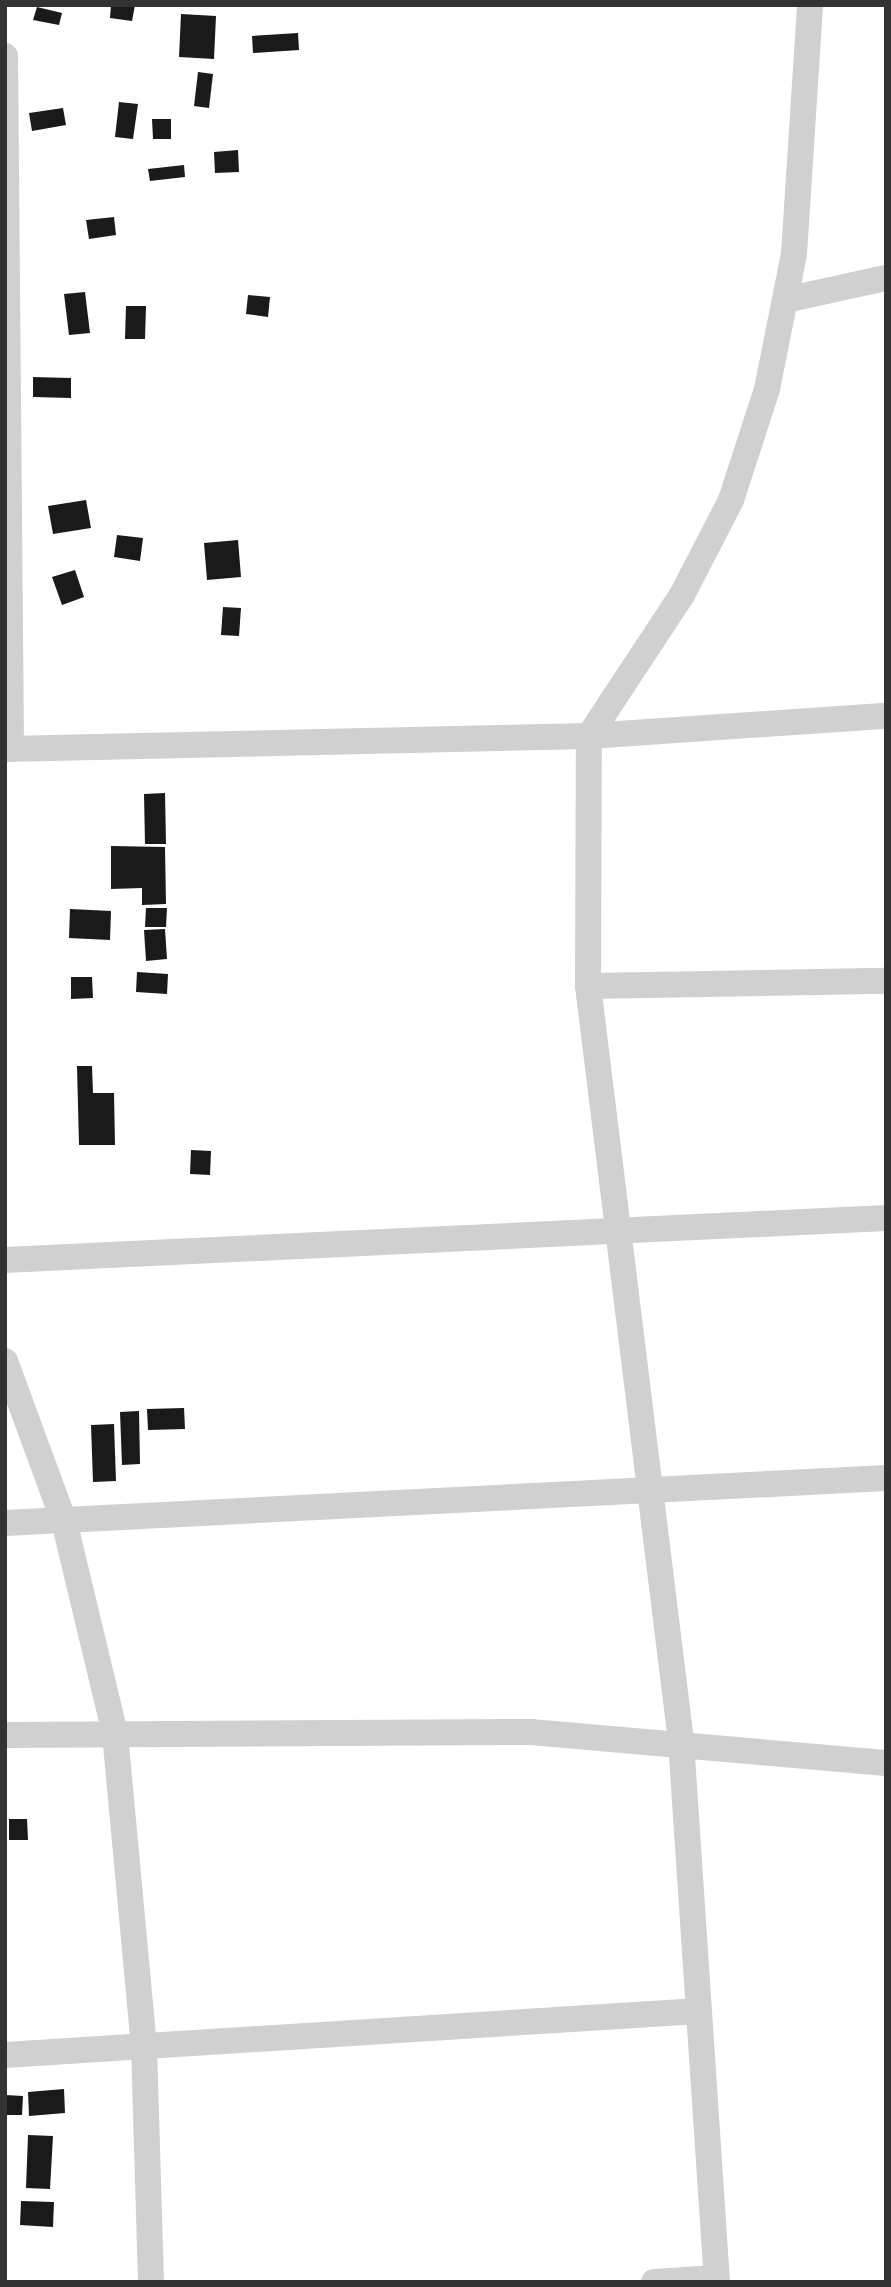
<!DOCTYPE html>
<style>
body{margin:0}
#map{position:relative;width:891px;height:2287px;overflow:hidden;background:#fff;font-family:Helvetica,sans-serif}
div>[style]{position:absolute}
.building>*{inset:0;background:#1a1a1a}
.street>*{height:26px;margin:-13px;padding:0 13px;transform-origin:13px;border-radius:13px;background:#d0d0d0}
span{translate:-50% -50%;white-space:nowrap;text-align:center;line-height:1.15;-webkit-text-stroke:7px #fff;paint-order:stroke}
.frame{position:absolute;inset:0;border:7px solid #333;pointer-events:none}
</style>
<div id="map">
<div class="building">
<div style="clip-path:polygon(111px 5px,135px 5px,132px 21px,110px 18px)"></div>
<div style="clip-path:polygon(37px 7px,62px 13px,59px 25px,33px 20px)"></div>
<div style="clip-path:polygon(181px 14px,216px 16px,214px 59px,179px 57px)"></div>
<div style="clip-path:polygon(298px 33px,299px 50px,253px 53px,252px 36px)"></div>
<div style="clip-path:polygon(198px 72px,213px 74px,209px 108px,194px 106px)"></div>
<div style="clip-path:polygon(119px 102px,138px 104px,133px 139px,115px 137px)"></div>
<div style="clip-path:polygon(63px 108px,66px 125px,32px 131px,29px 113px)"></div>
<div style="clip-path:polygon(152px 119px,171px 119px,171px 139px,153px 139px)"></div>
<div style="clip-path:polygon(238px 150px,239px 172px,215px 173px,214px 152px)"></div>
<div style="clip-path:polygon(184px 165px,185px 177px,150px 181px,148px 169px)"></div>
<div style="clip-path:polygon(114px 217px,116px 235px,89px 239px,86px 220px)"></div>
<div style="clip-path:polygon(85px 292px,90px 333px,69px 335px,64px 294px)"></div>
<div style="clip-path:polygon(248px 295px,270px 297px,268px 317px,246px 314px)"></div>
<div style="clip-path:polygon(126px 306px,146px 306px,145px 339px,125px 339px)"></div>
<div style="clip-path:polygon(33px 377px,71px 378px,71px 398px,33px 397px)"></div>
<div style="clip-path:polygon(86px 500px,91px 528px,53px 534px,48px 506px)"></div>
<div style="clip-path:polygon(117px 535px,143px 538px,140px 561px,114px 557px)"></div>
<div style="clip-path:polygon(238px 540px,241px 577px,207px 580px,204px 543px)"></div>
<div style="clip-path:polygon(75px 570px,84px 597px,62px 605px,52px 577px)"></div>
<div style="clip-path:polygon(223px 607px,241px 608px,239px 636px,221px 635px)"></div>
<div style="clip-path:polygon(165px 793px,166px 844px,145px 844px,144px 794px)"></div>
<div style="clip-path:polygon(111px 846px,165px 847px,166px 904px,142px 905px,142px 888px,111px 889px)"></div>
<div style="clip-path:polygon(146px 908px,167px 908px,166px 927px,145px 927px)"></div>
<div style="clip-path:polygon(70px 909px,111px 911px,110px 940px,69px 938px)"></div>
<div style="clip-path:polygon(165px 929px,167px 959px,146px 961px,144px 930px)"></div>
<div style="clip-path:polygon(137px 972px,168px 974px,167px 994px,136px 992px)"></div>
<div style="clip-path:polygon(71px 977px,92px 977px,93px 998px,71px 999px)"></div>
<div style="clip-path:polygon(77px 1066px,92px 1066px,93px 1093px,114px 1093px,115px 1145px,79px 1145px)"></div>
<div style="clip-path:polygon(191px 1150px,211px 1151px,210px 1175px,190px 1174px)"></div>
<div style="clip-path:polygon(184px 1408px,185px 1429px,148px 1430px,147px 1409px)"></div>
<div style="clip-path:polygon(139px 1411px,140px 1464px,122px 1465px,120px 1412px)"></div>
<div style="clip-path:polygon(114px 1424px,116px 1481px,93px 1482px,91px 1425px)"></div>
<div style="clip-path:polygon(9px 1819px,27px 1819px,28px 1840px,9px 1840px)"></div>
<div style="clip-path:polygon(64px 2089px,65px 2113px,29px 2116px,28px 2092px)"></div>
<div style="clip-path:polygon(5px 2095px,23px 2096px,22px 2115px,5px 2115px)"></div>
<div style="clip-path:polygon(28px 2135px,53px 2136px,50px 2189px,26px 2188px)"></div>
<div style="clip-path:polygon(21px 2201px,54px 2202px,53px 2227px,20px 2225px)"></div>
</div>
<div class="street">
<div style="left:5px;top:56px;width:693px;rotate:89.5deg"></div>
<div style="left:785px;top:300px;width:103px;rotate:-12.3deg"></div>
<div style="left:5px;top:749px;width:584px;rotate:-1.28deg"></div>
<div style="left:589px;top:736px;width:298px;rotate:-3.9deg"></div>
<div style="left:588px;top:986px;width:298px;rotate:-1deg"></div>
<div style="left:5px;top:1260px;width:882px;rotate:-2.73deg"></div>
<div style="left:5px;top:1361px;width:171px;rotate:69.8deg"></div>
<div style="left:64px;top:1521px;width:219px;rotate:76.5deg"></div>
<div style="left:115px;top:1734px;width:313px;rotate:84.7deg"></div>
<div style="left:144px;top:2046px;width:236px;rotate:88.3deg"></div>
<div style="left:5px;top:1523px;width:882px;rotate:-2.92deg"></div>
<div style="left:5px;top:1735px;width:526px;rotate:-0.33deg"></div>
<div style="left:531px;top:1732px;width:356px;rotate:5deg"></div>
<div style="left:5px;top:2055px;width:695px;rotate:-3.63deg"></div>
<div style="left:654px;top:2282px;width:62px;rotate:-3.7deg"></div>
<div style="left:717px;top:2282px;width:542px;rotate:-93.81deg"></div>
<div style="left:681px;top:1741px;width:761px;rotate:-97.02deg"></div>
<div style="left:588px;top:986px;width:250px;rotate:-89.8deg"></div>
<div style="left:589px;top:736px;width:169px;rotate:-56.6deg"></div>
<div style="left:682px;top:595px;width:107px;rotate:-62.7deg"></div>
<div style="left:731px;top:500px;width:117px;rotate:-72deg"></div>
<div style="left:767px;top:389px;width:138px;rotate:-78.7deg"></div>
<div style="left:794px;top:254px;width:250px;rotate:-86.3deg"></div>
</div>
<div class="frame"></div>
</div>
